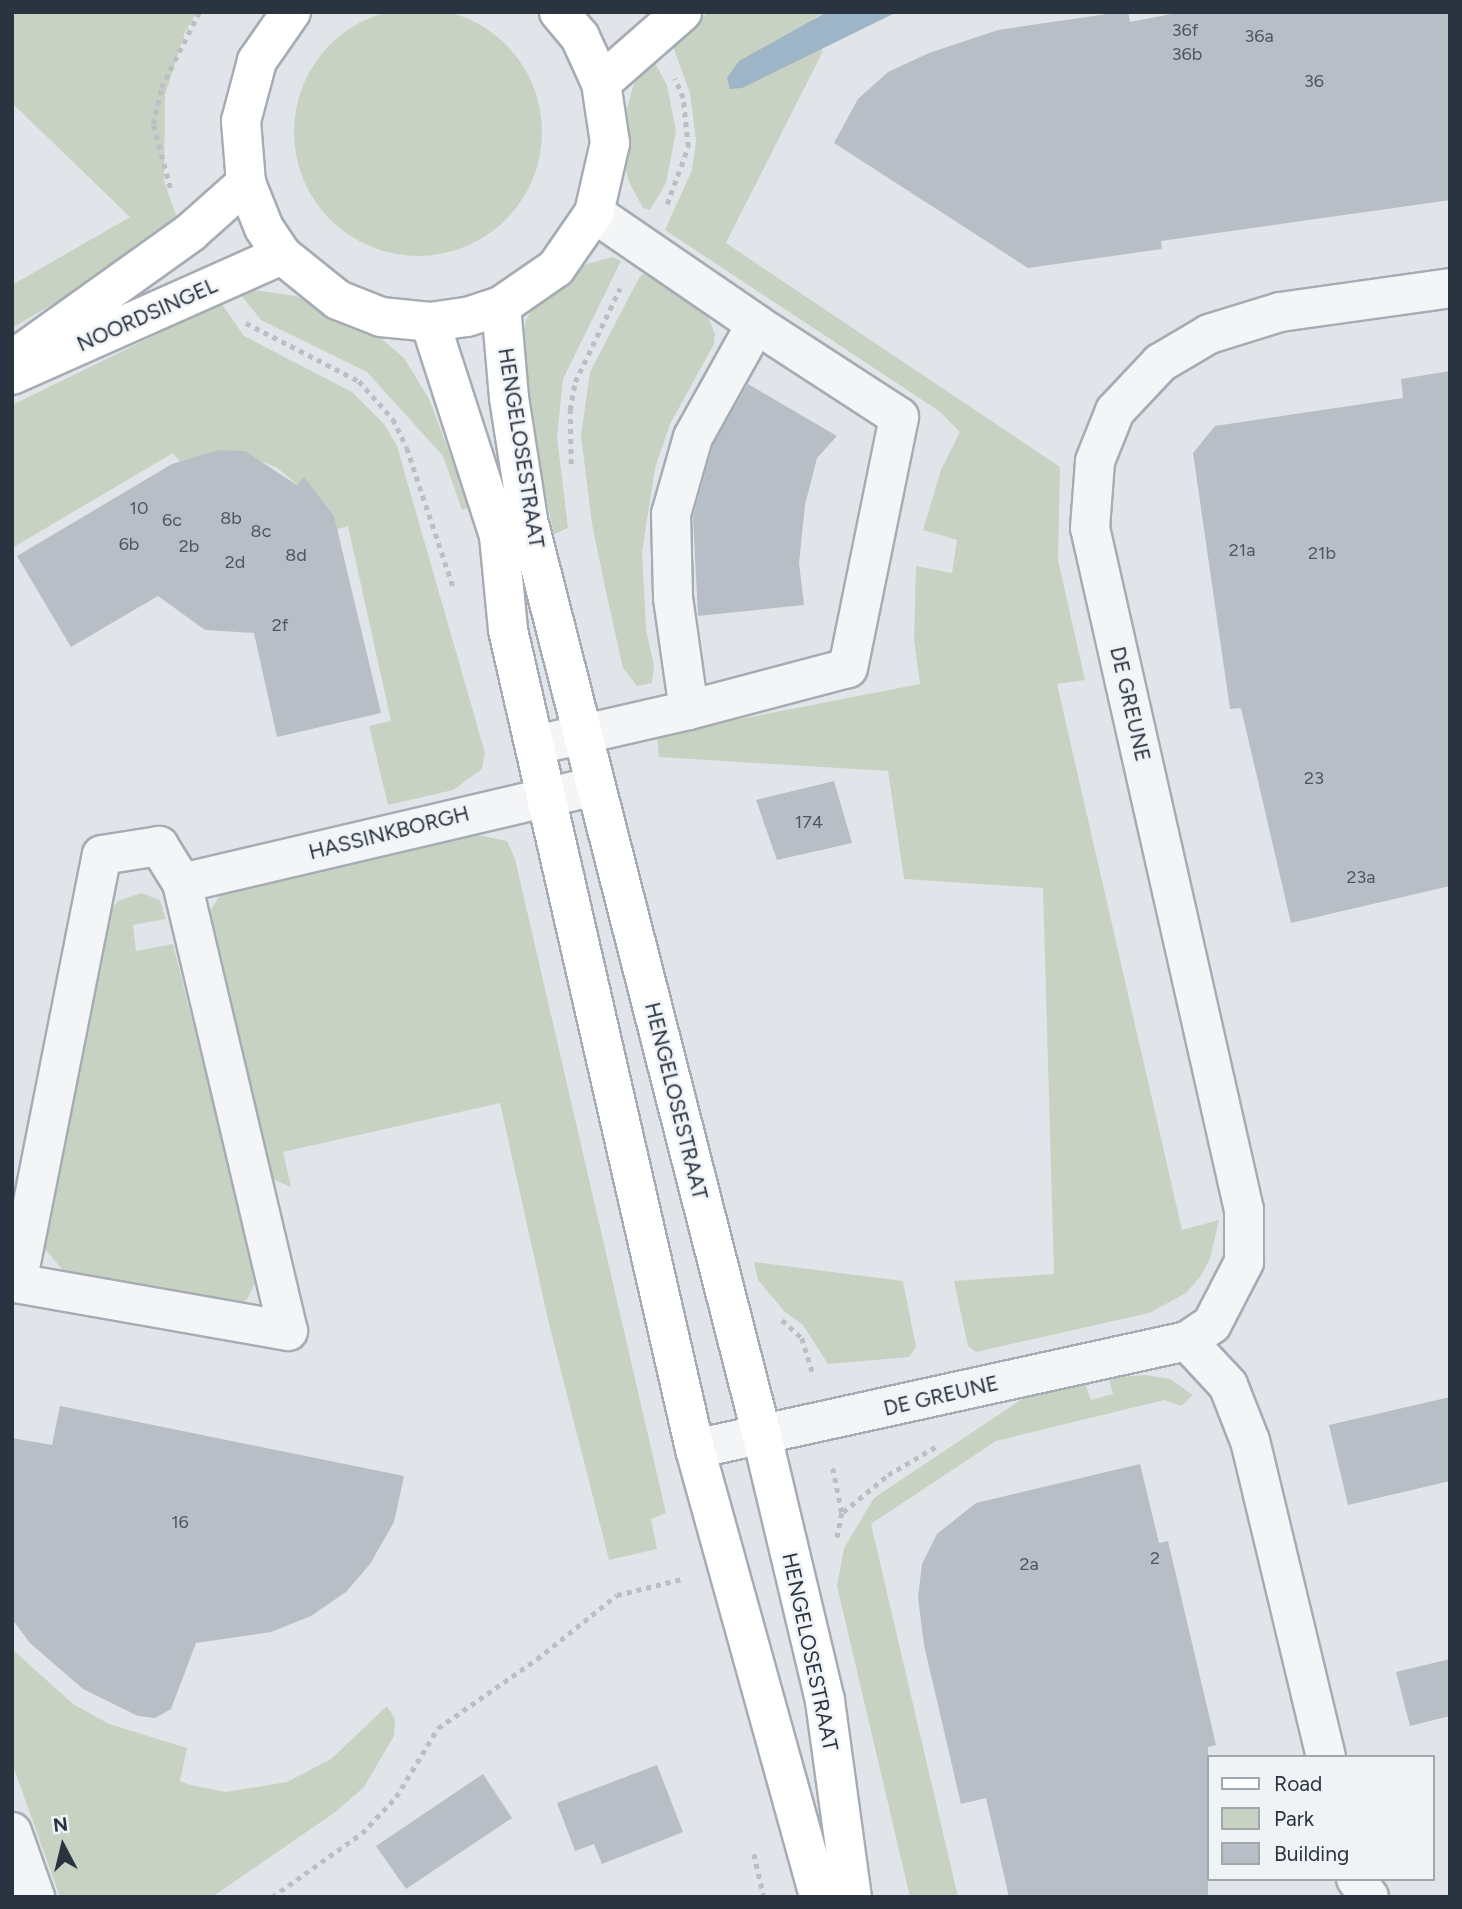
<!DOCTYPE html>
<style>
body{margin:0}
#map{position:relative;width:1462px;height:1909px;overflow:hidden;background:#e1e5e9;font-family:Figtree,sans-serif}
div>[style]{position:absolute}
.green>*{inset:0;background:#c8d2c2}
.round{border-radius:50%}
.water>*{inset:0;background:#9eb5c7}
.building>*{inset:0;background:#b8bec5}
.path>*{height:4.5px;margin-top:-2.25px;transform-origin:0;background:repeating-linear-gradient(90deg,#bbbfc4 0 5px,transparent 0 10px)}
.roads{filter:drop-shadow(2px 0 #a6acb3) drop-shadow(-2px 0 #a6acb3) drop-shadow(0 2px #a6acb3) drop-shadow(0 -2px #a6acb3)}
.minor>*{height:38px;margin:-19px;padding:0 19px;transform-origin:19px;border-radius:19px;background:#f3f5f7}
.major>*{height:38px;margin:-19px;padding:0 19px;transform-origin:19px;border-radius:19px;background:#fff}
span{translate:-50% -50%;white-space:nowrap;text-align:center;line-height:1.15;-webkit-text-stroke:5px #f0f3f6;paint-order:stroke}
.number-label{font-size:18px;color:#4e5661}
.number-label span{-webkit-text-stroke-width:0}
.street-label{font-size:21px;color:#2a3440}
.frame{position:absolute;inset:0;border:14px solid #2a3440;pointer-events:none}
.legend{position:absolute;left:1207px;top:1755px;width:228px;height:126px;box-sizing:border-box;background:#f0f3f6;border:2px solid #a1a7ad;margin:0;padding:9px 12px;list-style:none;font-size:21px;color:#2a3440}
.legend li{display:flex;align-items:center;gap:14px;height:35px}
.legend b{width:35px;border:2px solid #a1a7ad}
.north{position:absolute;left:28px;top:1811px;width:70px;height:70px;-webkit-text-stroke:5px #f0f3f6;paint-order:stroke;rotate:353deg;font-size:19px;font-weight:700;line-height:28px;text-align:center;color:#2a3440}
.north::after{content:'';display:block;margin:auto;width:24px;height:32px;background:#2a3440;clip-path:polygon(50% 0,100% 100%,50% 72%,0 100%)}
</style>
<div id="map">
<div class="green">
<div class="round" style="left:294px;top:8px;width:248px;height:248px"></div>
<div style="clip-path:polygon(12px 12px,197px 12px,185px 32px,165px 95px,164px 181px,181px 229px,12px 328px,12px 285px,130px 217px,12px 103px)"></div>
<div style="clip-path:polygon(709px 12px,827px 12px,816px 17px,782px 66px,820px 48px,823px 51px,726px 243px,1060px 467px,1058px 560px,1085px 680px,1057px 684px,1182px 1230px,1219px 1220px,1210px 1259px,1200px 1277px,1186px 1293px,1149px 1313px,976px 1352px,968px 1346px,954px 1281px,1054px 1274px,1043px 888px,904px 879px,888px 771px,659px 757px,657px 735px,920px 684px,914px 639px,916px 566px,952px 573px,957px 540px,923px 530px,941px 470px,960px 432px,939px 411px,665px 230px,692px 170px,696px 141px,690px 93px,671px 41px)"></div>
<div style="clip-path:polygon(654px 61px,667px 85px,676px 131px,666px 183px,650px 210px,643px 208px,630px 184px,622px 159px,620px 133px,634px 83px)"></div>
<div style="clip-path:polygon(613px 257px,621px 261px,563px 379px,557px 437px,568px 528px,554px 534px,519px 370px,519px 344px,527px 318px,540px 295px,572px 268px)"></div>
<div style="clip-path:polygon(647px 273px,707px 315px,715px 334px,714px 344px,670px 424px,655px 468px,642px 552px,646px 629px,654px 666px,652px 683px,637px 686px,623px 668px,606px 592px,592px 524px,581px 435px,590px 372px,640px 276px)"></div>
<div style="clip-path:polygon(254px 290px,296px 296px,378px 336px,404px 358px,429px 399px,470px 507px,462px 510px,443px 456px,367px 372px,261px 320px,240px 294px)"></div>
<div style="clip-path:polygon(221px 303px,244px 336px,352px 392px,384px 424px,397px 446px,485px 753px,482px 769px,453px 790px,388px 805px,369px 726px,391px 721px,348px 526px,327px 532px,309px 494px,276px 467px,254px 459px,184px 467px,173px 453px,12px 548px,12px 405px)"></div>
<div style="clip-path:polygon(465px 832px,507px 841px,515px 859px,666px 1513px,651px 1519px,657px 1549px,609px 1560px,549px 1324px,500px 1103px,283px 1152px,291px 1187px,273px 1179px,208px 914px,224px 889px)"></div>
<div style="clip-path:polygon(141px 893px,160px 900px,166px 919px,133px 925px,136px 951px,173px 944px,257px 1279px,247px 1299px,236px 1305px,67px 1275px,44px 1248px,42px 1235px,110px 911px,118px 901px)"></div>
<div style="clip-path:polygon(754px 1262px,903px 1281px,916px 1347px,909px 1357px,828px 1364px,803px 1325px,785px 1312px,758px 1280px)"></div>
<div style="clip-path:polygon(1145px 1375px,1170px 1379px,1193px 1395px,1181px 1406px,1164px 1400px,996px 1441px,871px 1524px,958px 1897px,910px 1897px,837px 1586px,844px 1548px,874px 1498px,1022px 1399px,1084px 1381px,1091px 1400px,1113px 1394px,1109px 1378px)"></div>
<div style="clip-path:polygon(12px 1649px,73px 1704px,109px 1724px,187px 1748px,180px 1781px,190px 1785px,226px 1792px,287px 1782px,331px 1759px,387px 1706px,395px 1719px,394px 1736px,364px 1787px,334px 1813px,212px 1897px,60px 1897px,12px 1763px)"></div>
</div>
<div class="water">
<div style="clip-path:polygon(827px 12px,897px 12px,742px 88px,730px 89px,727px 78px,739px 61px)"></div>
</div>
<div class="building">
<div style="clip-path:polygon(1121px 12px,1128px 12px,1130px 22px,1182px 12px,1450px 12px,1450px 200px,1161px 241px,1162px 249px,1028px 268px,834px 143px,858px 99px,888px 72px,929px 53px,998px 30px)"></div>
<div style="clip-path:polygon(1450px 371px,1450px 886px,1291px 923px,1241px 708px,1230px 709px,1193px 453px,1215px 426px,1403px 398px,1401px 379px)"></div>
<div style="clip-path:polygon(748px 384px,837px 436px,817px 458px,805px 505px,799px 563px,804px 605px,698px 616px,693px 517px,713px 445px)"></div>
<div style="clip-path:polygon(218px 450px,245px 451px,297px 485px,304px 477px,334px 516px,381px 713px,277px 737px,254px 633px,205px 630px,158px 596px,71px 647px,17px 556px,172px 464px)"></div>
<div style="clip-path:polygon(834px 781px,852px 843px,777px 860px,756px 800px)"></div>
<div style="clip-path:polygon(1450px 1397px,1450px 1481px,1348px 1505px,1329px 1425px)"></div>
<div style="clip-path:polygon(60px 1406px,404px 1476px,394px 1522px,370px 1564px,346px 1592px,311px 1616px,271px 1632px,196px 1643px,171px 1709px,155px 1718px,138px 1716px,83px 1689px,30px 1643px,12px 1619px,12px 1438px,52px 1445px)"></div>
<div style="clip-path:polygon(1140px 1464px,1159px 1543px,1168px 1541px,1216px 1745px,1208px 1747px,1208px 1897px,1009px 1897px,986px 1798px,961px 1804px,924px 1645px,918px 1597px,922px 1564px,937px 1534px,976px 1503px)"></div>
<div style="clip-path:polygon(1450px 1659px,1450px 1716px,1410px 1726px,1396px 1672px)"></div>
<div style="clip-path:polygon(657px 1765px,683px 1832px,602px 1864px,594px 1844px,575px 1851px,557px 1803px)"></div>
<div style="clip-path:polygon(483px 1774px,512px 1818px,406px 1889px,376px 1846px)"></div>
</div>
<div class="path">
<div style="left:170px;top:188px;width:66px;rotate:-104.9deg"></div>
<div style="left:153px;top:124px;width:37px;rotate:-77deg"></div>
<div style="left:161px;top:88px;width:85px;rotate:-63.4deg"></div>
<div style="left:667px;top:204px;width:61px;rotate:-69.8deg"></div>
<div style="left:688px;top:147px;width:49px;rotate:-95.8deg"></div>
<div style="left:683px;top:98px;width:21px;rotate:-113deg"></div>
<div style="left:246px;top:323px;width:127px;rotate:27.2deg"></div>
<div style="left:359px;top:381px;width:51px;rotate:48.2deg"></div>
<div style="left:393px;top:419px;width:32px;rotate:64deg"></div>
<div style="left:407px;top:448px;width:149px;rotate:71.6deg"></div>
<div style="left:571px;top:464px;width:54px;rotate:-91.1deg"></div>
<div style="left:570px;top:410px;width:28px;rotate:-80deg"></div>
<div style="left:575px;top:382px;width:104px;rotate:-64.4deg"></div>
<div style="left:782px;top:1320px;width:27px;rotate:42deg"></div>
<div style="left:802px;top:1338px;width:38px;rotate:73deg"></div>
<div style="left:833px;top:1468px;width:46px;rotate:78.7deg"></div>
<div style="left:842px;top:1513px;width:25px;rotate:101deg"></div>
<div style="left:843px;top:1512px;width:58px;rotate:-39.4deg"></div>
<div style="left:888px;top:1475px;width:55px;rotate:-30.8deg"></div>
<div style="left:754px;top:1854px;width:44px;rotate:76.9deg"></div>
<div style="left:272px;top:1897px;width:110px;rotate:-35.4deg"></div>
<div style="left:362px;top:1833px;width:50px;rotate:-46.6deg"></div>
<div style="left:396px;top:1797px;width:81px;rotate:-58.7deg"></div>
<div style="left:438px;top:1728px;width:121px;rotate:-34.9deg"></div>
<div style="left:537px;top:1659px;width:102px;rotate:-38.7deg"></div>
<div style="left:617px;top:1595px;width:67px;rotate:-13.8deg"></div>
</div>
<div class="roads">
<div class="minor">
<div style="left:594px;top:213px;width:196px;rotate:34.4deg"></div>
<div style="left:536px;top:745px;width:157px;rotate:-12.9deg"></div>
<div style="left:689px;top:710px;width:164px;rotate:-14.8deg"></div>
<div style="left:848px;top:668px;width:256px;rotate:-78.5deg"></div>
<div style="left:899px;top:417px;width:171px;rotate:-147deg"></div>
<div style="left:756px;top:324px;width:129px;rotate:119.1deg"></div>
<div style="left:693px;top:437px;width:80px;rotate:105.9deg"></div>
<div style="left:671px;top:514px;width:84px;rotate:88.6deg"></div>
<div style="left:673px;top:598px;width:113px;rotate:81.9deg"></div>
<div style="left:159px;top:846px;width:44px;rotate:58.1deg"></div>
<div style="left:182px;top:883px;width:460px;rotate:76.7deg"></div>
<div style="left:288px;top:1331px;width:275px;rotate:-170deg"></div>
<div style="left:17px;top:1283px;width:436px;rotate:-78.8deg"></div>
<div style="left:102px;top:855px;width:58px;rotate:-9deg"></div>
<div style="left:182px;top:883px;width:425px;rotate:-13.2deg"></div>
<div style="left:695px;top:1449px;width:504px;rotate:-12.38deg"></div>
<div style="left:1326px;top:1757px;width:325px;rotate:-103.5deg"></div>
<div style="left:1250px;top:1441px;width:60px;rotate:-111.4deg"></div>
<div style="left:1228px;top:1385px;width:60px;rotate:-133deg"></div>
<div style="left:1187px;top:1341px;width:30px;rotate:-34deg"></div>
<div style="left:1212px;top:1324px;width:70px;rotate:-62.7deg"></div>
<div style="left:1244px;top:1262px;width:52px;rotate:-90deg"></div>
<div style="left:1244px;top:1210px;width:699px;rotate:-102.72deg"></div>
<div style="left:1090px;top:528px;width:67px;rotate:-85.7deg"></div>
<div style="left:1095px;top:461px;width:54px;rotate:-68.2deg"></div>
<div style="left:1115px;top:411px;width:66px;rotate:-46.8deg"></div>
<div style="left:1160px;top:363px;width:57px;rotate:-30.6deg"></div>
<div style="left:1209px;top:334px;width:74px;rotate:-17.2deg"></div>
<div style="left:1280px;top:312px;width:172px;rotate:-8deg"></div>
<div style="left:12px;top:1832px;width:69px;rotate:70.5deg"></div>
<div style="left:1356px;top:1879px;width:22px;rotate:54deg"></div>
</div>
<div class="major">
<div style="left:291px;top:12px;width:60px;rotate:124.8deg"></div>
<div style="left:257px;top:61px;width:62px;rotate:104.9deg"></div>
<div style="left:241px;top:121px;width:62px;rotate:85.4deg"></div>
<div style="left:246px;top:183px;width:48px;rotate:68.2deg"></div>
<div style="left:264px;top:228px;width:32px;rotate:56deg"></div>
<div style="left:282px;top:255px;width:72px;rotate:38.8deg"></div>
<div style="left:338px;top:300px;width:46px;rotate:21.6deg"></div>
<div style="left:381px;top:317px;width:49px;rotate:5.8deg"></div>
<div style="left:430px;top:322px;width:37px;rotate:-8deg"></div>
<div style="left:467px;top:317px;width:36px;rotate:-18deg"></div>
<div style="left:501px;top:306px;width:67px;rotate:-34.6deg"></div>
<div style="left:556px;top:268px;width:67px;rotate:-55.4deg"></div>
<div style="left:594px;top:213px;width:72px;rotate:-77.1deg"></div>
<div style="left:610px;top:143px;width:61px;rotate:-98.5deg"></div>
<div style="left:601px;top:83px;width:51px;rotate:-114.5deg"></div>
<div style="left:580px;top:37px;width:33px;rotate:-130deg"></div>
<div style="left:601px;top:83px;width:108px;rotate:-41.2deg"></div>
<div style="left:501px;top:306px;width:92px;rotate:85deg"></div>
<div style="left:509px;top:398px;width:123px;rotate:81.1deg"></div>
<div style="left:528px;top:520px;width:945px;rotate:75.67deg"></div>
<div style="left:762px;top:1436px;width:272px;rotate:76.6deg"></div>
<div style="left:825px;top:1701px;width:198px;rotate:82.2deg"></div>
<div style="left:430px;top:322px;width:225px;rotate:72.1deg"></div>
<div style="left:499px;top:536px;width:94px;rotate:84.5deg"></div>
<div style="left:508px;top:630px;width:840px;rotate:77.14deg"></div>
<div style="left:695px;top:1449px;width:465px;rotate:74.5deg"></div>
<div style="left:25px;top:351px;width:204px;rotate:-35.6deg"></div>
<div style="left:191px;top:232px;width:74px;rotate:-41.7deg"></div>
<div style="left:12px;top:375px;width:295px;rotate:-24deg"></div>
</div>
</div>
<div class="number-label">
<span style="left:1185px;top:30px">36f</span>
<span style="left:1259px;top:36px">36a</span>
<span style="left:1187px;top:54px">36b</span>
<span style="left:1314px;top:81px">36</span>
<span style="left:139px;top:508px">10</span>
<span style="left:231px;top:518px">8b</span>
<span style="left:172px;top:520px">6c</span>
<span style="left:261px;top:531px">8c</span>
<span style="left:129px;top:544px">6b</span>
<span style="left:189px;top:546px">2b</span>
<span style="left:1242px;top:550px">21a</span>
<span style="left:1322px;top:553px">21b</span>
<span style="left:296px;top:555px">8d</span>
<span style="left:235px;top:562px">2d</span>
<span style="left:280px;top:625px">2f</span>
<span style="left:1314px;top:778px">23</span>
<span style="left:809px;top:822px">174</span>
<span style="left:1361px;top:877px">23a</span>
<span style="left:180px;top:1522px">16</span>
<span style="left:1155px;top:1558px">2</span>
<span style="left:1029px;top:1564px">2a</span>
</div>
<div class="street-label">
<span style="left:147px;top:315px;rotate:-24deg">NOORDSINGEL</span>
<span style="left:521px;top:448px;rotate:81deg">HENGELOSESTRAAT</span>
<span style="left:1130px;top:704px;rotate:77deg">DE GREUNE</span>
<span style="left:389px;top:833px;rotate:-14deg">HASSINKBORGH</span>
<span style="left:676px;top:1101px;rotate:76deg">HENGELOSESTRAAT</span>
<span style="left:941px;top:1396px;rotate:-13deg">DE GREUNE</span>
<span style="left:810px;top:1652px;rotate:78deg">HENGELOSESTRAAT</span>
</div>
<div class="frame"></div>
<ul class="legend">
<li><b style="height:9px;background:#fff"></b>Road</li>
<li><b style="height:19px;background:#c8d2c2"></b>Park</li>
<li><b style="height:19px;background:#b8bec5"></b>Building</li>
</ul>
<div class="north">N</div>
</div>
